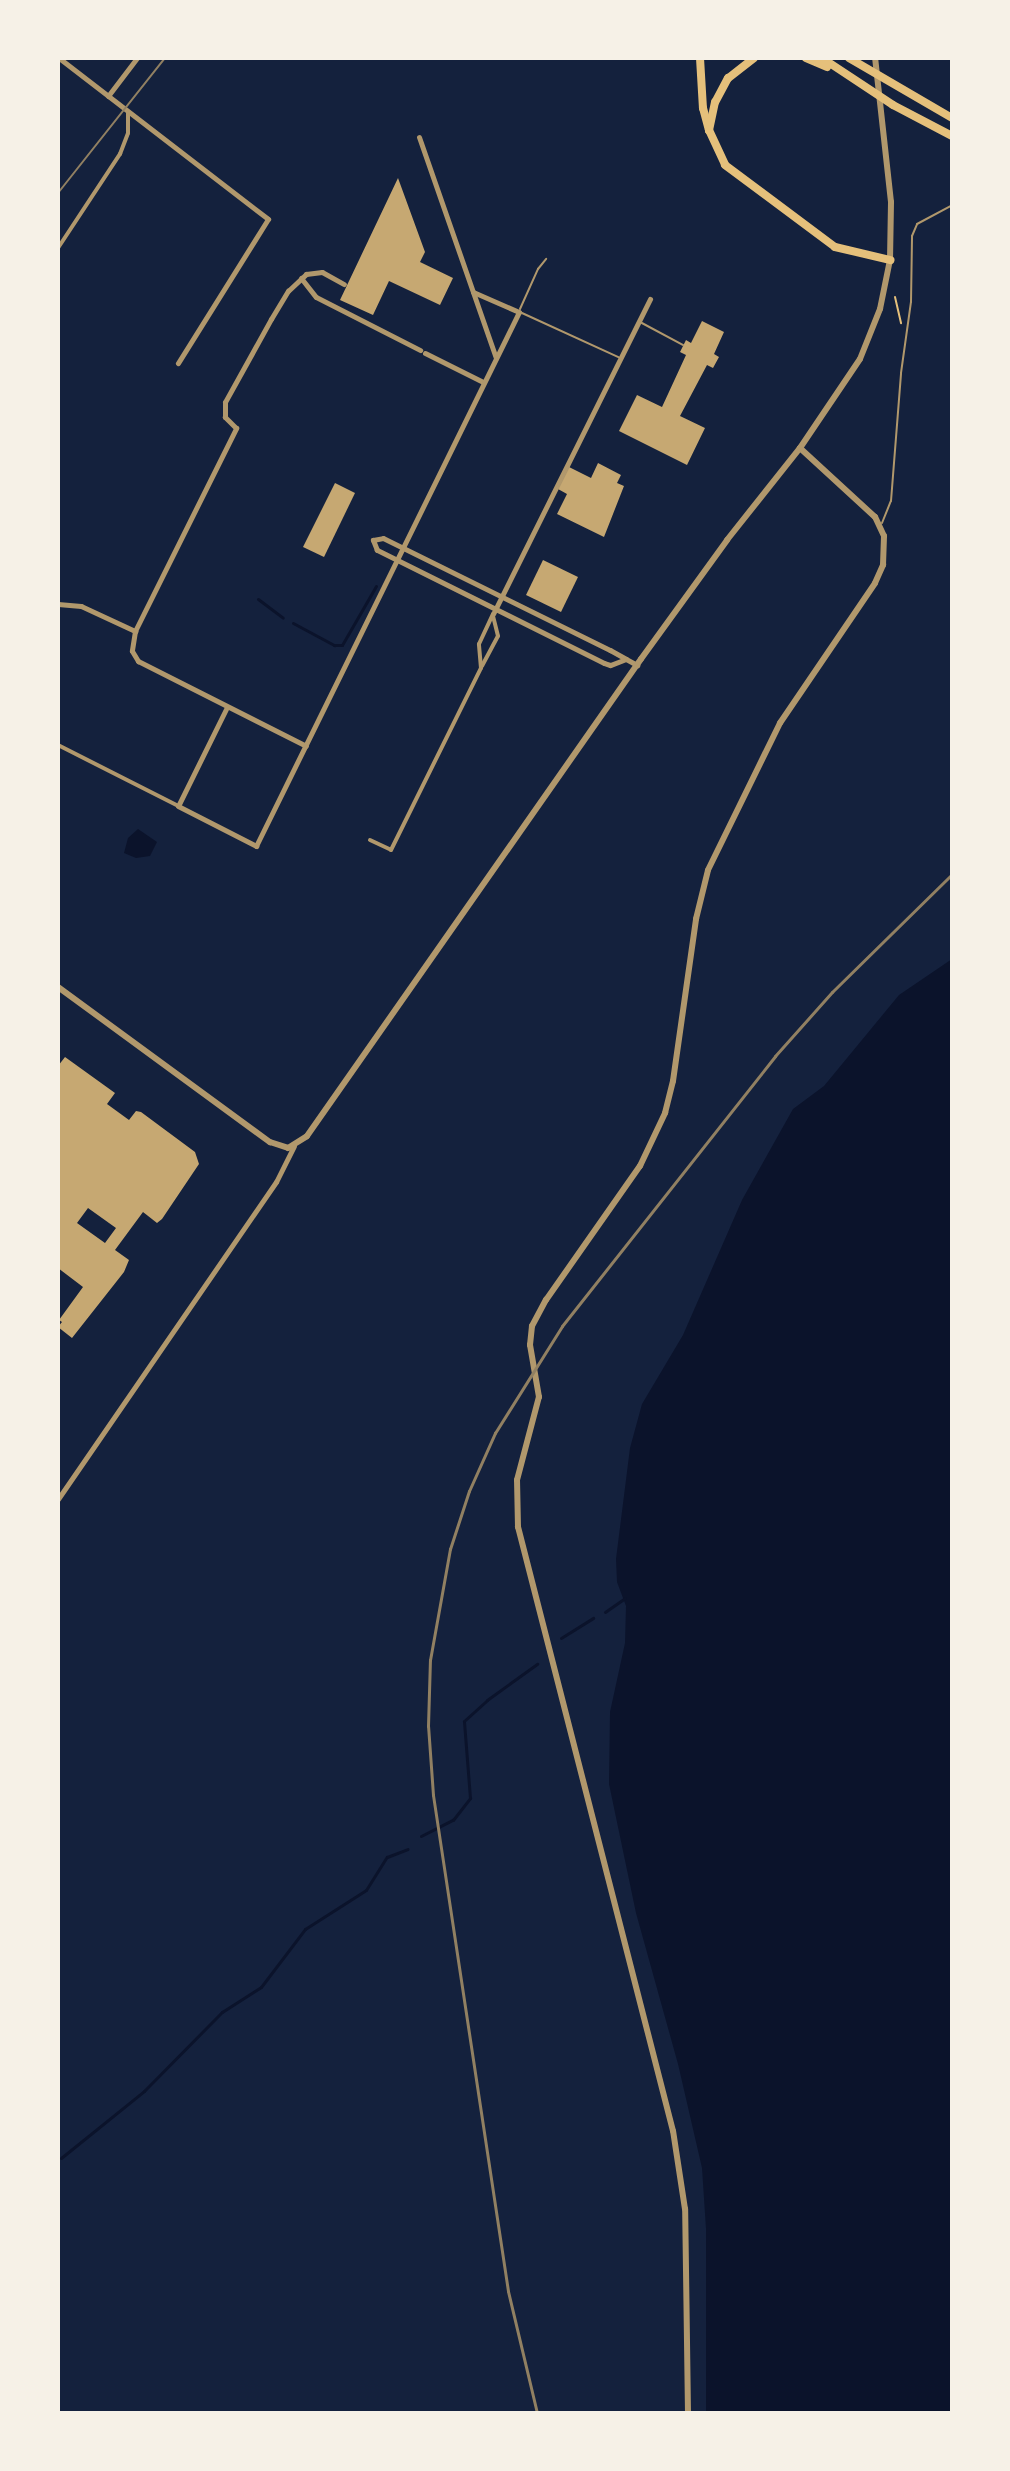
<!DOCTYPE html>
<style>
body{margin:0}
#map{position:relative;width:1010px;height:2471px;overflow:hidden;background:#14213d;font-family:Montserrat,sans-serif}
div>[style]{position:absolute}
.water>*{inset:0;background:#0b132b}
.stream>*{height:3px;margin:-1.5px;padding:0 1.5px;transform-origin:1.5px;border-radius:1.5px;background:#0b132b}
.building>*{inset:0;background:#c6a872}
.path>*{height:2px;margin:-1px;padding:0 1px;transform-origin:1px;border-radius:1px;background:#e5c07b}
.service>*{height:2px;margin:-1px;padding:0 1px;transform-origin:1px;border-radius:1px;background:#b1986c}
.pedestrian>*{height:4px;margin:-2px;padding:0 2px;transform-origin:2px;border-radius:2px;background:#b1986c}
.minor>*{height:5px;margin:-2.5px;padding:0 2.5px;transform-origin:2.5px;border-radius:2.5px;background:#b1986c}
.tertiary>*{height:6px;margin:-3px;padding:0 3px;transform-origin:3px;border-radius:3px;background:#b1986c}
.primary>*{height:8px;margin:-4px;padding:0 4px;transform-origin:4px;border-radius:4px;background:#e5c07b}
.trunk>*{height:8px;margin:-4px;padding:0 4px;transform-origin:4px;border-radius:4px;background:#e5c07b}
.tram>*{height:2px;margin:-1px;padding:0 1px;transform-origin:1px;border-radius:1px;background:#918062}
.rail>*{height:3px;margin:-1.5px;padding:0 1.5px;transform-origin:1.5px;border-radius:1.5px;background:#918062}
span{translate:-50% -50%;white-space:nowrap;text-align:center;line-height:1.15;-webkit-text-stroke:6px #f6f1e7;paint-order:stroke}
.frame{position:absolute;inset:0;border:60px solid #f6f1e7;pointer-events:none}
</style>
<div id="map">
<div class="water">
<div style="clip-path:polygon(138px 829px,157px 842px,150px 856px,136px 858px,124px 853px,128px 838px)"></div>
<div style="clip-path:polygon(952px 959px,952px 2413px,706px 2413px,706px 2229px,702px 2168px,678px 2064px,636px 1913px,609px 1784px,610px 1712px,625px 1643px,626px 1606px,617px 1582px,616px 1559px,630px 1448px,642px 1404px,683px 1335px,742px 1200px,793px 1109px,824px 1086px,899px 995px)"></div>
</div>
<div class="stream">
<div style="left:258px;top:599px;width:31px;rotate:37deg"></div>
<div style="left:293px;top:623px;width:47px;rotate:28.2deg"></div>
<div style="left:334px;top:645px;width:8px"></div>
<div style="left:342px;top:645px;width:68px;rotate:-60deg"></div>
<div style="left:605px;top:1612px;width:24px;rotate:-35deg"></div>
<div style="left:561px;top:1638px;width:38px;rotate:-32deg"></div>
<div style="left:421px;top:1836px;width:36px;rotate:-27deg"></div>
<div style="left:453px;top:1820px;width:28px;rotate:-52deg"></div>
<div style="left:470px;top:1798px;width:77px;rotate:-94.5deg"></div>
<div style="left:464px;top:1721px;width:31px;rotate:-42deg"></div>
<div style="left:487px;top:1700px;width:62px;rotate:-35.8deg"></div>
<div style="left:61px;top:2158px;width:107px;rotate:-38.9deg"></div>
<div style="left:144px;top:2091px;width:111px;rotate:-45.4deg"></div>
<div style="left:222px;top:2012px;width:46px;rotate:-32.7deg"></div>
<div style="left:261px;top:1987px;width:73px;rotate:-52.8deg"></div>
<div style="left:305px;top:1929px;width:72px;rotate:-32.6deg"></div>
<div style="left:366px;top:1890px;width:39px;rotate:-58deg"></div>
<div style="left:387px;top:1857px;width:22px;rotate:-21deg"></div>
</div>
<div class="building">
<div style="clip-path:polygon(398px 178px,425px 252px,420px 262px,453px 278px,440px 305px,389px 281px,373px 315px,340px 300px)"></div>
<div style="clip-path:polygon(702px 321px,724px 332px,714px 354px,719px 357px,713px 368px,707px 365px,680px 416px,705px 428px,687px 465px,619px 431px,637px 395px,662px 407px,686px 355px,680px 352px,686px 340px,691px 343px)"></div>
<div style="clip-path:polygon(598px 463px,621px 475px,617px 483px,624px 486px,604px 537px,557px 514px,567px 494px,558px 489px,569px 467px,591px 478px)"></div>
<div style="clip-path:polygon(335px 483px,355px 493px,324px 557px,303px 547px)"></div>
<div style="clip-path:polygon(543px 560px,578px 577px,561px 612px,526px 595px)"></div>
<div style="clip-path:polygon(evenodd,65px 1057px,115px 1093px,107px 1104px,129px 1120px,136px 1111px,141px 1112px,195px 1152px,199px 1164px,162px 1219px,157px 1223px,143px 1212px,115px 1250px,129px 1260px,124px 1272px,72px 1338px,58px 1327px,62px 1322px,59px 1320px,83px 1287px,58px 1268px,58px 1066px,65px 1057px,88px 1208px,116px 1228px,105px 1243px,77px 1223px,88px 1208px)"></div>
</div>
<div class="path">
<div style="left:895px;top:297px;width:27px;rotate:77deg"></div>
</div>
<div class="service">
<div style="left:520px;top:309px;width:44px;rotate:-65.8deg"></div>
<div style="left:538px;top:269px;width:13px;rotate:-51deg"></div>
<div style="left:522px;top:313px;width:106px;rotate:24.6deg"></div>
<div style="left:640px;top:322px;width:49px;rotate:28.1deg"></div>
<div style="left:882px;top:523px;width:24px;rotate:-68deg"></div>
<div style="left:891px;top:501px;width:128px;rotate:-85.5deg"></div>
<div style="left:901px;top:373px;width:72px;rotate:-82deg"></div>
<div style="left:911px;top:302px;width:66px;rotate:-89.1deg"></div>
<div style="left:912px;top:236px;width:13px;rotate:-67deg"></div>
<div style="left:917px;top:224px;width:40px;rotate:-28deg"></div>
</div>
<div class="pedestrian">
<div style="left:58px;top:248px;width:113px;rotate:-56.6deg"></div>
<div style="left:120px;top:154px;width:22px;rotate:-69deg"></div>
<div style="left:128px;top:133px;width:21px;rotate:-90deg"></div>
<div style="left:482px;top:666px;width:34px;rotate:-62deg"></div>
<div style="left:498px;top:636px;width:21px;rotate:-104deg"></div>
<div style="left:58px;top:745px;width:135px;rotate:26.9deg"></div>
<div style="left:370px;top:840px;width:23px;rotate:25deg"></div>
<div style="left:391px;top:850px;width:203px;rotate:-63.7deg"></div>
<div style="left:481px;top:668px;width:24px;rotate:-95deg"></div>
<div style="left:479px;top:644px;width:33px;rotate:-65deg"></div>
</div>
<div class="minor">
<div style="left:59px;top:58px;width:264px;rotate:37.6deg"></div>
<div style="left:268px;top:219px;width:170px;rotate:122deg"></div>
<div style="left:108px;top:96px;width:48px;rotate:-52.7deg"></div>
<div style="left:419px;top:137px;width:234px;rotate:70.8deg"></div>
<div style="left:301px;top:278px;width:24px;rotate:52deg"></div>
<div style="left:316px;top:297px;width:117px;rotate:27deg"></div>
<div style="left:425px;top:353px;width:65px;rotate:26.6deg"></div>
<div style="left:58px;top:604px;width:23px;rotate:5deg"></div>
<div style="left:81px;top:606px;width:60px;rotate:24.8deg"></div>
<div style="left:135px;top:631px;width:20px;rotate:99deg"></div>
<div style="left:132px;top:651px;width:12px;rotate:59deg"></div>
<div style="left:138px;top:661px;width:188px;rotate:26.8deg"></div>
<div style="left:493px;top:614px;width:352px;rotate:-63.5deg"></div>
<div style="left:135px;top:631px;width:227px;rotate:-63.5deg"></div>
<div style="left:236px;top:428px;width:16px;rotate:-135deg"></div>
<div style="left:225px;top:417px;width:15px;rotate:-90deg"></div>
<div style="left:225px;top:402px;width:95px;rotate:-61deg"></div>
<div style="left:271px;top:319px;width:33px;rotate:-59deg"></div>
<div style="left:288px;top:291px;width:25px;rotate:-43deg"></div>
<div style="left:306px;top:274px;width:16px;rotate:-7deg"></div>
<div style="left:322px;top:272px;width:25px;rotate:29deg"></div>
<div style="left:626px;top:659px;width:17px;rotate:159deg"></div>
<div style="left:610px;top:665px;width:6px;rotate:-162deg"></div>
<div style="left:604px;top:663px;width:254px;rotate:-153.5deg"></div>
<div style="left:377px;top:550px;width:11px;rotate:-112deg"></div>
<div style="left:373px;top:540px;width:10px;rotate:-11deg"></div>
<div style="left:383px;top:538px;width:253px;rotate:26.3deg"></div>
<div style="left:610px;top:650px;width:18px;rotate:29deg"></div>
<div style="left:626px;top:659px;width:13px;rotate:29deg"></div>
<div style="left:227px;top:707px;width:110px;rotate:116.3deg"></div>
<div style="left:178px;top:806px;width:88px;rotate:27.1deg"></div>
<div style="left:256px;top:846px;width:595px;rotate:-63.78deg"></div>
<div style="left:519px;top:312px;width:50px;rotate:-156.5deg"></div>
<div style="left:58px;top:1499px;width:385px;rotate:-55.5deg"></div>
<div style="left:276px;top:1182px;width:40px;rotate:-63.4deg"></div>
</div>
<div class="tertiary">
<div style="left:58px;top:987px;width:263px;rotate:36.2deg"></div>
<div style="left:270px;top:1142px;width:19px;rotate:18deg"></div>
<div style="left:288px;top:1148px;width:22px;rotate:-32deg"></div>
<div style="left:307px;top:1136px;width:582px;rotate:-55deg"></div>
<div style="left:641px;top:659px;width:147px;rotate:-54.1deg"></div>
<div style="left:727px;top:540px;width:117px;rotate:-51.6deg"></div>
<div style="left:800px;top:448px;width:107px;rotate:-56deg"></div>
<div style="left:860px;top:359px;width:54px;rotate:-68.2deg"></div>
<div style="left:880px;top:309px;width:50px;rotate:-78.5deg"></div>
<div style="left:890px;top:260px;width:58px;rotate:-89deg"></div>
<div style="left:891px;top:202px;width:145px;rotate:-96.3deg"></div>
<div style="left:688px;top:2413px;width:204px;rotate:-90.8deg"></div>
<div style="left:685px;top:2209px;width:79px;rotate:-98.7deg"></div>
<div style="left:673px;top:2131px;width:624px;rotate:-104.39deg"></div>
<div style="left:518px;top:1527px;width:47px;rotate:-91.2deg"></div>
<div style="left:517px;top:1480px;width:86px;rotate:-75.2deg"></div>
<div style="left:539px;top:1397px;width:53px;rotate:-99.8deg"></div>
<div style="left:530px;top:1345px;width:19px;rotate:-84deg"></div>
<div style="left:532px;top:1326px;width:30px;rotate:-62deg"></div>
<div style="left:546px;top:1300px;width:164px;rotate:-55deg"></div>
<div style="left:640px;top:1166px;width:59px;rotate:-64.7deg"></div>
<div style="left:665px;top:1113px;width:33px;rotate:-76deg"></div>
<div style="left:673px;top:1081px;width:164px;rotate:-81.9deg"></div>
<div style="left:696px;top:919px;width:50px;rotate:-76.2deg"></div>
<div style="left:708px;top:870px;width:164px;rotate:-63.9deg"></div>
<div style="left:780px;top:723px;width:169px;rotate:-55.8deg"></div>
<div style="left:875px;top:583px;width:20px;rotate:-66deg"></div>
<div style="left:883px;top:565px;width:29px;rotate:-88deg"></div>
<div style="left:884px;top:536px;width:21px;rotate:-115deg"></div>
<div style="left:875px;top:517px;width:102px;rotate:-137.4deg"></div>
</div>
<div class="primary">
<div style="left:700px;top:58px;width:50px;rotate:86.6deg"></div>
<div style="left:703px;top:108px;width:23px;rotate:75deg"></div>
<div style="left:849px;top:58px;width:119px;rotate:30.2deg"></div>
</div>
<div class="trunk">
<div style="left:754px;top:58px;width:33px;rotate:142deg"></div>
<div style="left:728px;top:78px;width:27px;rotate:118deg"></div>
<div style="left:715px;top:102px;width:29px;rotate:102deg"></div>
<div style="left:709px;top:130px;width:38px;rotate:65deg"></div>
<div style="left:725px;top:165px;width:137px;rotate:36.7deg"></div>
<div style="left:835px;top:247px;width:57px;rotate:13.3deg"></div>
<div style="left:806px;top:58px;width:23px;rotate:23deg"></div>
<div style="left:822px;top:58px;width:85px;rotate:33.5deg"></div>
<div style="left:893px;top:105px;width:67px;rotate:27.7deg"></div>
</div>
<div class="tram">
<div style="left:58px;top:193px;width:172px;rotate:-51.6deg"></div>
</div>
<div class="rail">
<div style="left:537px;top:2413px;width:125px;rotate:-103.4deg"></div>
<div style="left:508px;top:2291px;width:502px;rotate:-98.6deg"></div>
<div style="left:433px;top:1795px;width:69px;rotate:-94.1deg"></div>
<div style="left:428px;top:1726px;width:66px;rotate:-88.3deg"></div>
<div style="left:430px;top:1660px;width:113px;rotate:-79.8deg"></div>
<div style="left:450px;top:1549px;width:61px;rotate:-71.9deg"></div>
<div style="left:469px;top:1491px;width:64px;rotate:-65.9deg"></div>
<div style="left:495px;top:1433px;width:126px;rotate:-57.9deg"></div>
<div style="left:562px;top:1326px;width:344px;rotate:-51.7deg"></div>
<div style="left:775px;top:1056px;width:86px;rotate:-48.3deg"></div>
<div style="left:832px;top:992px;width:168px;rotate:-44.5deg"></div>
</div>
<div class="frame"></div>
</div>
